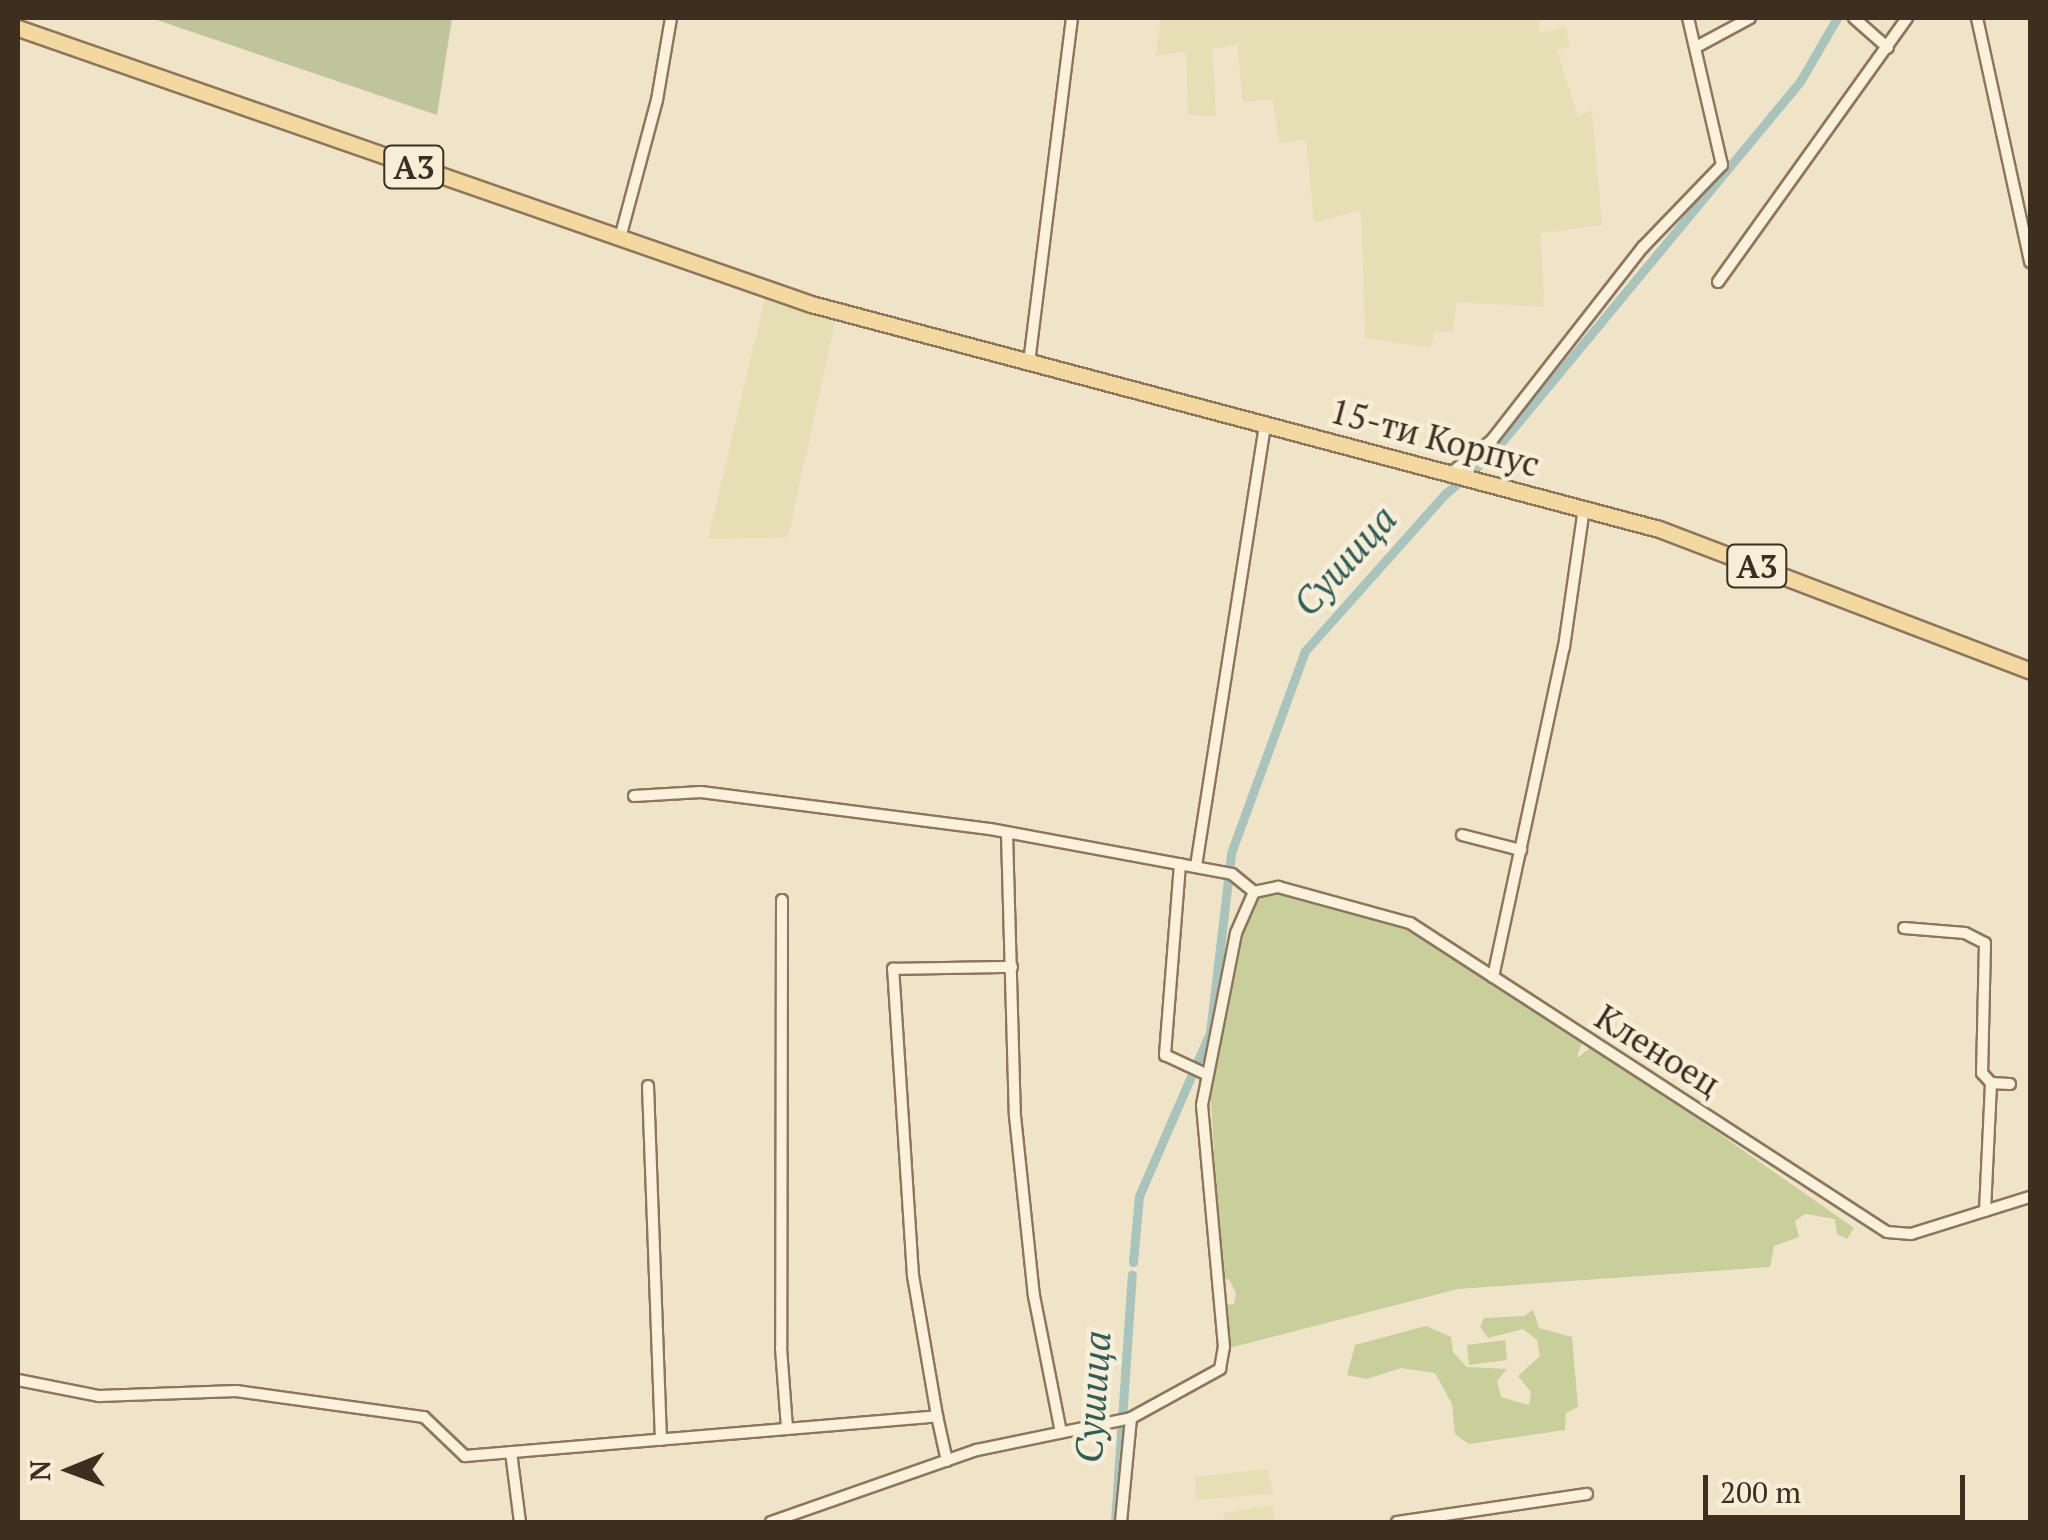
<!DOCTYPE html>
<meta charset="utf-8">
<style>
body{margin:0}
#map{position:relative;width:2048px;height:1540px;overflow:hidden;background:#f0e4c8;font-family:"PT Serif",serif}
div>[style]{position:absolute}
.farmland>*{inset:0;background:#e6deb5}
.green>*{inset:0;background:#c9cf9b}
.cemetery>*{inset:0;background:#bfc49a}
.canal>*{height:9px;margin:-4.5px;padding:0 4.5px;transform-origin:4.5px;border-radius:4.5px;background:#a9c4bc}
.roads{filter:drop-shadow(2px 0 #8d765c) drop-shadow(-2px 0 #8d765c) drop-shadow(0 2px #8d765c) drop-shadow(0 -2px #8d765c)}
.street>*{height:10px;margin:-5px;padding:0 5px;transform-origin:5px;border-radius:5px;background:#faf1dc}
.primary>*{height:15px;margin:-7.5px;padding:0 7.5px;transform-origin:7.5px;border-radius:7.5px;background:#f3d9a0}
span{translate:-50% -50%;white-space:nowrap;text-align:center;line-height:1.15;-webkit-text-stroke:9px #f7eed8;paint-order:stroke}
.shield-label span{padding:2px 8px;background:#f7eed8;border:2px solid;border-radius:8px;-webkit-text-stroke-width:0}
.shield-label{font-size:32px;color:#3d2e20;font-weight:700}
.street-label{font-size:35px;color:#3d2e20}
.water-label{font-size:38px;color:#2f5d5a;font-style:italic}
.frame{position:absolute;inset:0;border:20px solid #3d2e20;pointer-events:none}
.north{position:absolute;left:20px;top:1420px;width:100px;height:100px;-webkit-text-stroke:8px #f7eed8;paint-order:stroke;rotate:269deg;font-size:28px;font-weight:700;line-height:40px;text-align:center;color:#3d2e20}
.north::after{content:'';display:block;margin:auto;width:35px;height:45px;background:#3d2e20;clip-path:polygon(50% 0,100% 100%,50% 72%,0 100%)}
.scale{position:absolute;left:1703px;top:1475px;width:262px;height:45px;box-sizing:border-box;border:5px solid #3d2e20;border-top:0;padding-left:12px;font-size:30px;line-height:35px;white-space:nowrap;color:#3d2e20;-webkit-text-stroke:8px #f7eed8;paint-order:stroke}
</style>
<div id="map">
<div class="farmland">
<div style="clip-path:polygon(1161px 18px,1538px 18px,1540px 33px,1566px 27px,1570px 46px,1557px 51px,1578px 116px,1592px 110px,1602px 225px,1541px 233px,1544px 307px,1456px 302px,1453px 332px,1434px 331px,1431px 348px,1365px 338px,1361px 210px,1314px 223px,1306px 140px,1279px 143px,1273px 100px,1243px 102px,1237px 45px,1213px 49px,1216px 116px,1188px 115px,1186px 52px,1156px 55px)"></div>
<div style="clip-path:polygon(766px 293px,836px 318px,788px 537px,708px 539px)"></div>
<div style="clip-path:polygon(1268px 1469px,1273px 1494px,1196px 1500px,1195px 1477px)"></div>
<div style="clip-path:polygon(1272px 1505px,1275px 1522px,1224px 1522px,1223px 1513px)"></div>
</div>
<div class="green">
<div style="clip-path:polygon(1280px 895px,1403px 928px,1435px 945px,1582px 1041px,1577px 1058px,1590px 1048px,1640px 1078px,1854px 1228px,1847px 1239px,1837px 1234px,1835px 1219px,1805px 1214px,1795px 1221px,1799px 1237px,1774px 1246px,1770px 1267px,1458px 1289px,1229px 1348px,1224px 1305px,1234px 1304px,1236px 1293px,1229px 1279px,1222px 1280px,1210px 1087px,1250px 905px,1261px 896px)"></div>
<div style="clip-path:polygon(1533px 1310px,1539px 1328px,1572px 1337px,1578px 1407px,1566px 1413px,1565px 1430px,1469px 1444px,1455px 1434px,1452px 1404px,1435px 1373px,1401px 1368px,1367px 1379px,1347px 1375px,1355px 1345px,1426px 1326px,1451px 1337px,1453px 1352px,1467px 1367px,1507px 1369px,1497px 1381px,1501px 1397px,1529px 1405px,1531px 1392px,1518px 1376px,1540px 1356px,1537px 1340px,1523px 1329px,1488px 1338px,1480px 1327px,1484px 1318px,1524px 1316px)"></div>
<div style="clip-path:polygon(1505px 1340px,1507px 1360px,1469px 1365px,1467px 1345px)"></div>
</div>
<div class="cemetery">
<div style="clip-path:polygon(151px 18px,452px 18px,437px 115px)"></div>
</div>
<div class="canal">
<div style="left:1133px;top:1262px;width:66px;rotate:-84.8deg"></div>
<div style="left:1139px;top:1196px;width:178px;rotate:-66.5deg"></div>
<div style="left:1210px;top:1033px;width:181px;rotate:-83.3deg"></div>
<div style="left:1231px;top:853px;width:215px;rotate:-69.9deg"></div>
<div style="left:1305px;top:651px;width:210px;rotate:-48.3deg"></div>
<div style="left:1445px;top:494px;width:60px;rotate:-40.3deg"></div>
<div style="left:1491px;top:455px;width:487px;rotate:-50.4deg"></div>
<div style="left:1801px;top:80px;width:72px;rotate:-59.9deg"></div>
<div style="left:1115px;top:1522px;width:248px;rotate:-86.1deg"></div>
</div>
<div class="roads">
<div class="street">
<div style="left:1854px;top:18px;width:45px;rotate:41.4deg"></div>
<div style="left:1977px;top:18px;width:250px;rotate:77.7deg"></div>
<div style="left:1698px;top:46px;width:59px;rotate:-28.3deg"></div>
<div style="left:620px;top:238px;width:143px;rotate:-75deg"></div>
<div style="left:657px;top:100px;width:83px;rotate:-80.3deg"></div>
<div style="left:1718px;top:282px;width:325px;rotate:-54.4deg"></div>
<div style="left:1029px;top:363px;width:348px;rotate:-82.9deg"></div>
<div style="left:1451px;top:473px;width:53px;rotate:-38.8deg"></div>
<div style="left:1492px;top:440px;width:245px;rotate:-52deg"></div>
<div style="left:1643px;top:247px;width:114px;rotate:-46.1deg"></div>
<div style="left:1722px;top:165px;width:151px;rotate:-103deg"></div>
<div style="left:634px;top:796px;width:67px;rotate:-3.4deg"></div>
<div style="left:701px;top:792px;width:291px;rotate:7.3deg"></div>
<div style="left:990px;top:829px;width:246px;rotate:10.5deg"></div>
<div style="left:1232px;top:874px;width:28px;rotate:39deg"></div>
<div style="left:1007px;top:834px;width:282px;rotate:88.4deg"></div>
<div style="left:1015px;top:1116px;width:181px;rotate:84deg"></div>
<div style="left:1034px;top:1296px;width:139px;rotate:78.8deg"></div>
<div style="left:1462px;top:835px;width:61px;rotate:14.3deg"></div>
<div style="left:1180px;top:864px;width:192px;rotate:94.5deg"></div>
<div style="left:1165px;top:1055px;width:45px;rotate:24.9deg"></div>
<div style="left:1196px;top:866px;width:448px;rotate:-81.1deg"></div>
<div style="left:1254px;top:892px;width:25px;rotate:-12deg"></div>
<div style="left:1278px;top:887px;width:137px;rotate:15.3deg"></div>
<div style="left:1410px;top:923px;width:568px;rotate:32.94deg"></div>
<div style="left:1887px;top:1232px;width:24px;rotate:5deg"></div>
<div style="left:1911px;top:1234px;width:125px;rotate:-17.3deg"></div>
<div style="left:782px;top:900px;width:448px;rotate:90.1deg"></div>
<div style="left:781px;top:1348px;width:80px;rotate:85.7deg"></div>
<div style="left:1904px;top:928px;width:61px;rotate:4.7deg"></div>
<div style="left:1965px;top:933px;width:22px;rotate:27deg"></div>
<div style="left:1985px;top:943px;width:130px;rotate:91.3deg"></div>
<div style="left:1982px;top:1073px;width:13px;rotate:48deg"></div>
<div style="left:1991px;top:1083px;width:19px;rotate:3deg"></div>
<div style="left:1493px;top:977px;width:338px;rotate:-77.9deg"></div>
<div style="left:1564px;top:647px;width:140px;rotate:-81.8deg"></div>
<div style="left:648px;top:1086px;width:354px;rotate:87.9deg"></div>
<div style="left:1985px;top:1211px;width:128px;rotate:-87.3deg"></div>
<div style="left:18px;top:1380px;width:83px;rotate:11.2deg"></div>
<div style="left:99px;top:1396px;width:137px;rotate:-2.1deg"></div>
<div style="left:236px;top:1391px;width:190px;rotate:7.9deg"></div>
<div style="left:424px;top:1417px;width:57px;rotate:43.6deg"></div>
<div style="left:465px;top:1456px;width:474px;rotate:-4.8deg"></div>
<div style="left:937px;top:1416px;width:46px;rotate:77.5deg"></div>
<div style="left:937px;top:1416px;width:142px;rotate:-99.7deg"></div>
<div style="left:913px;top:1276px;width:308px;rotate:-93.7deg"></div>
<div style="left:893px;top:969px;width:119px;rotate:-1deg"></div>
<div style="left:511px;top:1452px;width:71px;rotate:82.7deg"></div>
<div style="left:771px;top:1522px;width:218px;rotate:-19.3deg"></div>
<div style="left:977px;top:1450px;width:157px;rotate:-11.7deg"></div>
<div style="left:1131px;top:1418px;width:102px;rotate:-28.8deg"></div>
<div style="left:1220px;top:1369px;width:22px;rotate:-80deg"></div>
<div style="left:1224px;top:1347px;width:243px;rotate:-95.2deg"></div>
<div style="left:1202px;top:1105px;width:175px;rotate:-78.8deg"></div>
<div style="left:1236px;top:933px;width:45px;rotate:-66.3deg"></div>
<div style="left:1121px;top:1522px;width:104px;rotate:-84.5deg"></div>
<div style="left:1397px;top:1522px;width:192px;rotate:-8.4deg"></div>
</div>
<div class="primary">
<div style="left:18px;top:28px;width:840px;rotate:19.19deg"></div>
<div style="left:811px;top:304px;width:877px;rotate:14.86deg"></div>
<div style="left:1659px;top:529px;width:397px;rotate:20.9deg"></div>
</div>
</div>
<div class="shield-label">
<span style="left:414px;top:167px">A3</span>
<span style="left:1757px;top:566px">A3</span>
</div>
<div class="street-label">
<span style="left:1435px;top:437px;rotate:15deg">15-ти Корпус</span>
<span style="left:1658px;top:1050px;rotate:32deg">Кленоец</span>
</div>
<div class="water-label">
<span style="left:1345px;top:561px;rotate:-48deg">Сушица</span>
<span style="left:1093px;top:1397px;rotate:-86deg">Сушица</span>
</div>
<div class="frame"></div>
<div class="north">N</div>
<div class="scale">200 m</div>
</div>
